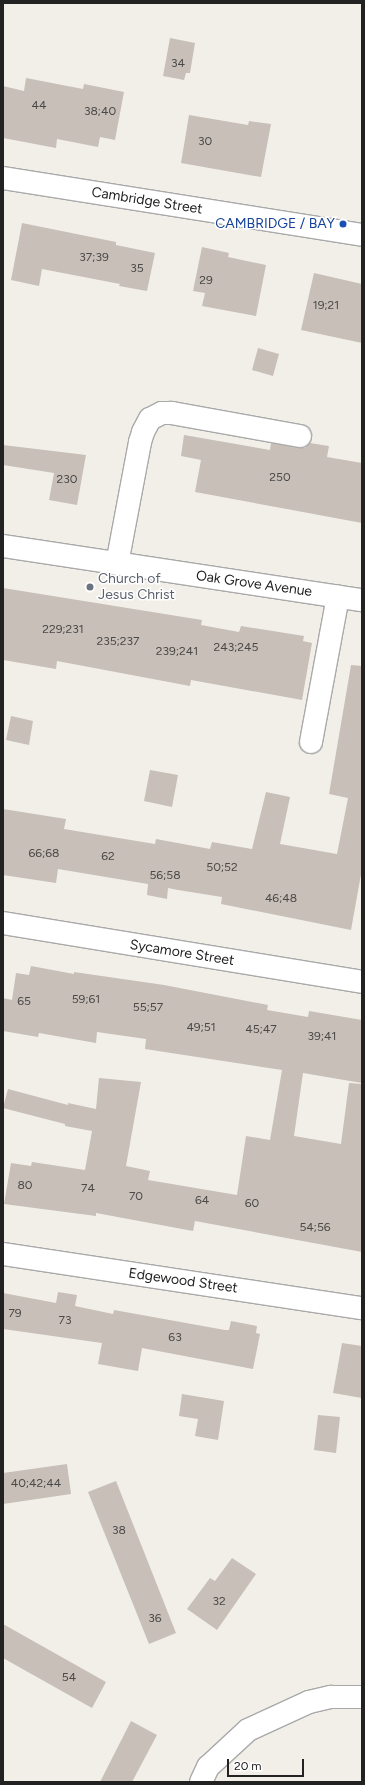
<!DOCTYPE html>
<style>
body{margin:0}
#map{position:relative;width:365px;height:1785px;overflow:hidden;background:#f2efe9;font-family:Figtree,sans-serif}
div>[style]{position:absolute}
.building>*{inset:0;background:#c7bfb8}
.roads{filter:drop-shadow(1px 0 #a9a9a9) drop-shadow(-1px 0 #a9a9a9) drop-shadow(0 1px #a9a9a9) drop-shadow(0 -1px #a9a9a9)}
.minor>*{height:22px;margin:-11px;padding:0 11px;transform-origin:11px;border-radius:11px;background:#fff}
.dots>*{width:11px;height:11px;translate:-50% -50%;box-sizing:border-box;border:2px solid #fff;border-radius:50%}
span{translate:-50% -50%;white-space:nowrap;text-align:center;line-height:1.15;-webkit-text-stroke:3px #fff;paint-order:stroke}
.number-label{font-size:12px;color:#4b4948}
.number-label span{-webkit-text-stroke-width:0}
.street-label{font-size:14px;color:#222}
.transit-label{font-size:14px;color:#164399}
.right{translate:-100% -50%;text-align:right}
.worship-label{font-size:14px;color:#5b616d}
.left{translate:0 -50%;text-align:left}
.frame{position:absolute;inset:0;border:4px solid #222;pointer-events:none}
.scale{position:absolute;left:227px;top:1759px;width:77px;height:18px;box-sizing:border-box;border:2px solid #222;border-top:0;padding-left:5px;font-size:12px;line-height:14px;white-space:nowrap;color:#222;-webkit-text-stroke:3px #fff;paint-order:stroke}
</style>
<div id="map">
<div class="building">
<div style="clip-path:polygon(170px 38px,195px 43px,190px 73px,186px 73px,184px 80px,163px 76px)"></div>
<div style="clip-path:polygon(26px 78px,83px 89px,84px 84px,124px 92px,115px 140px,100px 137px,98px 147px,57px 139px,56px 148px,3px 138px,3px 86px,24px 91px)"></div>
<div style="clip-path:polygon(189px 115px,248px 125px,249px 121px,271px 124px,261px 177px,181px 163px)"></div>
<div style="clip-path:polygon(22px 223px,116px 242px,116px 245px,155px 253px,147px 291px,119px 286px,120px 284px,42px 269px,39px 286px,11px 280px)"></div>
<div style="clip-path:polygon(202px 247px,229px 253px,228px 257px,266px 265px,256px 316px,202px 306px,205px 293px,193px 291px)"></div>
<div style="clip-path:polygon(314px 273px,362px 284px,362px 343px,301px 330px)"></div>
<div style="clip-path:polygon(258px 348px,279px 354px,273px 376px,252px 370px)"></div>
<div style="clip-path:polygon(184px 435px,270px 450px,271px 443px,298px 448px,305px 448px,310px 443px,329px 446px,327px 457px,362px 463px,362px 523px,195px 492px,201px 460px,181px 456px)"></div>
<div style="clip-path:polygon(3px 445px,86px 455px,77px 505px,49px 500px,54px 473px,3px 465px)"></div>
<div style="clip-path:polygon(3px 588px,202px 620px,201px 625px,239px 632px,241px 626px,304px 636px,303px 641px,312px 643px,302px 700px,191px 680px,190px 686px,57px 661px,56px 669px,3px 660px)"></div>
<div style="clip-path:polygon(351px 665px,362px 666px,362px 869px,351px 930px,221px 904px,222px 897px,178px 890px,168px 888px,167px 899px,147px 895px,148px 884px,58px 869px,56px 883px,3px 875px,3px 809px,66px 819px,64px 829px,155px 844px,156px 839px,210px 849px,212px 842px,252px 849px,266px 792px,290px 797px,280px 844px,337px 854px,348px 798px,329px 794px)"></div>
<div style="clip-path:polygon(11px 716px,33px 721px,29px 745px,6px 740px)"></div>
<div style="clip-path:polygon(150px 770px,178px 775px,172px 807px,144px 801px)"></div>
<div style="clip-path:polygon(31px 966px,74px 974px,74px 972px,164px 985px,268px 1005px,267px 1010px,308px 1017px,309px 1011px,362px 1020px,362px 1083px,303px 1073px,294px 1136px,341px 1144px,349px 1083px,362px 1084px,362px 1252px,195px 1221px,193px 1231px,96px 1213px,96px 1216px,4px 1204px,11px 1163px,31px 1166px,32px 1162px,85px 1170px,92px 1131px,65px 1126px,65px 1124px,3px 1108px,8px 1089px,68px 1105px,68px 1103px,96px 1109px,99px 1078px,141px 1082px,126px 1166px,150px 1171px,148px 1180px,237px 1195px,246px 1136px,270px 1140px,282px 1070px,145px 1049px,146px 1039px,97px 1032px,96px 1043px,39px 1033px,38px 1037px,3px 1031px,3px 998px,12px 1000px,16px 973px,29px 975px)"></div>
<div style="clip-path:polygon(58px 1292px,77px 1295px,75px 1306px,113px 1314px,114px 1310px,225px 1330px,229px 1330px,231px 1321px,257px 1326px,256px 1333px,260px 1334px,253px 1369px,142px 1348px,138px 1371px,98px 1364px,102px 1343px,3px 1329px,3px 1293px,56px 1303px)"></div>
<div style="clip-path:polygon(342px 1343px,362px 1346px,362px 1398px,333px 1393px)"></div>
<div style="clip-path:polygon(182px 1394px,224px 1401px,218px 1440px,195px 1436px,198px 1419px,179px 1416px)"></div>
<div style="clip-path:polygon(318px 1415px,340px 1417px,336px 1453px,314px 1450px)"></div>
<div style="clip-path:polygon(67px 1464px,71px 1494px,3px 1504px,3px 1473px)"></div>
<div style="clip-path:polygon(116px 1481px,176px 1633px,149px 1644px,88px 1492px)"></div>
<div style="clip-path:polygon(232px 1558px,256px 1574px,217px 1630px,187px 1609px,210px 1578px,215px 1581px)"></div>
<div style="clip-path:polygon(3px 1624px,106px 1682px,92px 1708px,3px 1658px)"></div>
<div style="clip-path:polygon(131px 1721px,157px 1735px,132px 1782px,100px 1782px)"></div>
</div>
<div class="roads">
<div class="minor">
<div style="left:3px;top:178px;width:363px;rotate:9deg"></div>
<div style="left:3px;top:546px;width:363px;rotate:8.6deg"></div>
<div style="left:117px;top:564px;width:124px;rotate:-79.3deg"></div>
<div style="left:140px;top:442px;width:10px;rotate:-73deg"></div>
<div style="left:143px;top:432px;width:15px;rotate:-62deg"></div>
<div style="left:150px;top:419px;width:13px;rotate:-27deg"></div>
<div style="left:162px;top:413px;width:10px"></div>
<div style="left:172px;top:413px;width:130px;rotate:10.2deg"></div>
<div style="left:311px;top:742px;width:148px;rotate:-79.5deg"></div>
<div style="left:3px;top:923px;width:364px;rotate:9.3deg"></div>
<div style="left:3px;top:1254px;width:363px;rotate:8.6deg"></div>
<div style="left:201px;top:1782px;width:17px;rotate:-65deg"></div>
<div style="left:208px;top:1767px;width:54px;rotate:-42.8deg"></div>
<div style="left:248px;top:1730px;width:67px;rotate:-24.7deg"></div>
<div style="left:309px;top:1702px;width:23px;rotate:-13deg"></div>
<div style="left:331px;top:1697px;width:31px"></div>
</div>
</div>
<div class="dots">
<div style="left:343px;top:224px;background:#1a4fb4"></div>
<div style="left:90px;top:587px;background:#6b7280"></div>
</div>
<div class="number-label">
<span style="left:178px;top:64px">34</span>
<span style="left:39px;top:106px">44</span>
<span style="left:100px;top:112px">38;40</span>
<span style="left:205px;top:142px">30</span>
<span style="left:94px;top:258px">37;39</span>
<span style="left:137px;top:269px">35</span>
<span style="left:206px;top:281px">29</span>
<span style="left:326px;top:306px">19;21</span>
<span style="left:280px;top:478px">250</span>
<span style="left:67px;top:480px">230</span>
<span style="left:63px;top:630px">229;231</span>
<span style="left:118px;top:642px">235;237</span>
<span style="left:236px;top:648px">243;245</span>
<span style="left:177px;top:652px">239;241</span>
<span style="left:44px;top:854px">66;68</span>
<span style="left:108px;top:857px">62</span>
<span style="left:222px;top:868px">50;52</span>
<span style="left:165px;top:876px">56;58</span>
<span style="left:281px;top:899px">46;48</span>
<span style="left:86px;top:1000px">59;61</span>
<span style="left:24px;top:1002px">65</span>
<span style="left:148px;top:1008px">55;57</span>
<span style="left:201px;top:1028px">49;51</span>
<span style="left:261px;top:1030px">45;47</span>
<span style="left:322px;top:1037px">39;41</span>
<span style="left:25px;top:1186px">80</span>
<span style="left:88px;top:1189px">74</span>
<span style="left:136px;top:1197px">70</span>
<span style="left:202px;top:1201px">64</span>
<span style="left:252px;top:1204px">60</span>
<span style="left:315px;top:1228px">54;56</span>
<span style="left:15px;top:1314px">79</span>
<span style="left:65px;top:1321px">73</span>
<span style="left:175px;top:1338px">63</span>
<span style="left:36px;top:1484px">40;42;44</span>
<span style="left:119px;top:1531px">38</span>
<span style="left:219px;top:1602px">32</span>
<span style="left:155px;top:1619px">36</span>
<span style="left:69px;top:1678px">54</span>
</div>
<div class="street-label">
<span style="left:147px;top:201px;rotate:9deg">Cambridge Street</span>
<span style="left:254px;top:584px;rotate:8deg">Oak Grove Avenue</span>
<span style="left:182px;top:953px;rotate:9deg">Sycamore Street</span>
<span style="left:183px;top:1281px;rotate:8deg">Edgewood Street</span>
</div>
<div class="transit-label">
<span class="right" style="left:335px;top:224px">CAMBRIDGE / BAY</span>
</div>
<div class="worship-label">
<span class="left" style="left:98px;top:587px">Church of<br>Jesus Christ</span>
</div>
<div class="frame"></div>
<div class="scale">20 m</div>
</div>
